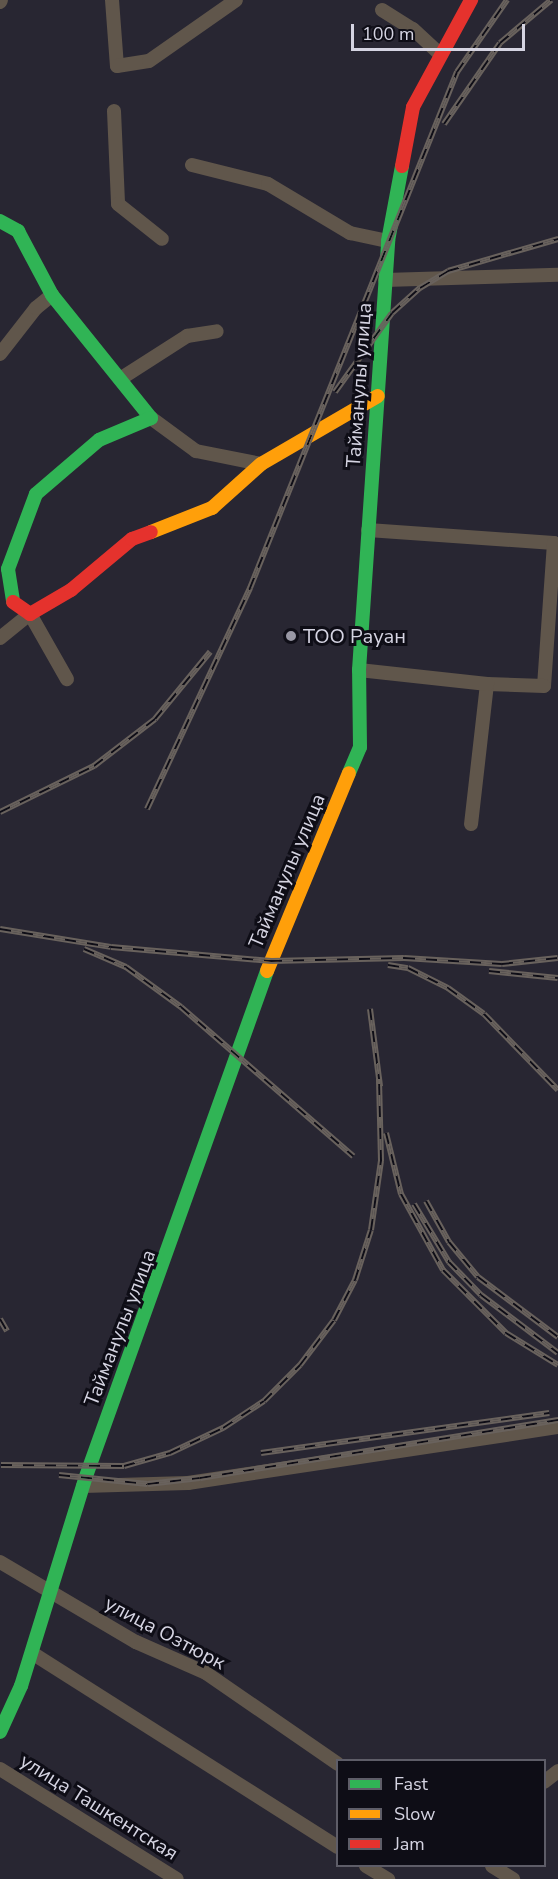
<!DOCTYPE html>
<meta charset="utf-8">
<style>
body{margin:0}
#map{position:relative;width:558px;height:1879px;overflow:hidden;background:#282632;font-family:"Nunito Sans",sans-serif}
div>[style]{position:absolute}
.street>*{height:14px;margin:-7px;padding:0 7px;transform-origin:7px;border-radius:7px;background:#60564b}
.fast>*{height:14px;margin:-7px;padding:0 7px;transform-origin:7px;border-radius:7px;background:#30b455}
.slow>*{height:14px;margin:-7px;padding:0 7px;transform-origin:7px;border-radius:7px;background:#ff9f0a}
.jam>*{height:14px;margin:-7px;padding:0 7px;transform-origin:7px;border-radius:7px;background:#e5322d}
.rail>*{height:6px;margin-top:-3px;transform-origin:0;background:repeating-linear-gradient(90deg,#0e0d16 0 11px,#69625d 0 22px);box-sizing:border-box;border-block:2px solid #69625d}
.dots>*{width:16px;height:16px;translate:-50% -50%;box-sizing:border-box;border:3px solid #0e0d16;border-radius:50%}
span{translate:-50% -50%;white-space:nowrap;text-align:center;line-height:1.15;-webkit-text-stroke:6px #0e0d16;paint-order:stroke}
.street-label{font-size:20px;color:#d5d4e2}
.poi-label{font-size:20px;color:#d5d4e2}
.left{translate:0 -50%;text-align:left}
.legend{position:absolute;left:336px;top:1759px;width:210px;height:108px;box-sizing:border-box;background:#0e0d16;border:2px solid #5e5d68;margin:0;padding:8px 10px;list-style:none;font-size:18px;color:#d5d4e2}
.legend li{display:flex;align-items:center;gap:12px;height:30px}
.legend b{width:30px;border:2px solid #5e5d68}
.scale{position:absolute;left:351px;top:24px;width:174px;height:27px;box-sizing:border-box;border:3px solid #d5d4e2;border-top:0;padding-left:8px;font-size:18px;line-height:21px;white-space:nowrap;color:#d5d4e2;-webkit-text-stroke:4px #0e0d16;paint-order:stroke}
</style>
<div id="map">
<div class="street">
<div style="left:112px;top:0;width:66px;rotate:85.7deg"></div>
<div style="left:117px;top:66px;width:32px;rotate:-9deg"></div>
<div style="left:149px;top:61px;width:106px;rotate:-35deg"></div>
<div style="left:0;top:2px;width:2px;rotate:-63deg"></div>
<div style="left:382px;top:10px;width:36px;rotate:32deg"></div>
<div style="left:413px;top:29px;width:38px;rotate:43deg"></div>
<div style="left:114px;top:111px;width:93px;rotate:87.5deg"></div>
<div style="left:118px;top:204px;width:56px;rotate:38.5deg"></div>
<div style="left:192px;top:165px;width:78px;rotate:14deg"></div>
<div style="left:268px;top:184px;width:96px;rotate:30.9deg"></div>
<div style="left:350px;top:233px;width:39px;rotate:12deg"></div>
<div style="left:385px;top:280px;width:173px;rotate:-1.7deg"></div>
<div style="left:0;top:354px;width:58px;rotate:-52deg"></div>
<div style="left:36px;top:308px;width:21px;rotate:-39deg"></div>
<div style="left:120px;top:379px;width:80px;rotate:-32.7deg"></div>
<div style="left:187px;top:336px;width:30px;rotate:-9deg"></div>
<div style="left:151px;top:418px;width:56px;rotate:36.3deg"></div>
<div style="left:196px;top:451px;width:66px;rotate:11.3deg"></div>
<div style="left:368px;top:530px;width:186px;rotate:4deg"></div>
<div style="left:554px;top:543px;width:143px;rotate:94deg"></div>
<div style="left:544px;top:686px;width:57px;rotate:-178deg"></div>
<div style="left:487px;top:684px;width:141px;rotate:96.5deg"></div>
<div style="left:0;top:638px;width:38px;rotate:-39deg"></div>
<div style="left:30px;top:614px;width:75px;rotate:60.4deg"></div>
<div style="left:359px;top:670px;width:129px;rotate:6.2deg"></div>
<div style="left:83px;top:1486px;width:105px;rotate:-1.6deg"></div>
<div style="left:188px;top:1483px;width:374px;rotate:-8.6deg"></div>
<div style="left:0;top:1562px;width:158px;rotate:30.5deg"></div>
<div style="left:136px;top:1642px;width:77px;rotate:23.9deg"></div>
<div style="left:206px;top:1673px;width:160px;rotate:34.6deg"></div>
<div style="left:32px;top:1653px;width:362px;rotate:32.4deg"></div>
<div style="left:0;top:1769px;width:208px;rotate:31.9deg"></div>
<div style="left:544px;top:1782px;width:18px;rotate:-38deg"></div>
<div style="left:366px;top:1866px;width:26px;rotate:31deg"></div>
<div style="left:492px;top:1866px;width:25px;rotate:32deg"></div>
</div>
<div class="fast">
<div style="left:0;top:221px;width:21px;rotate:29deg"></div>
<div style="left:18px;top:231px;width:72px;rotate:62deg"></div>
<div style="left:52px;top:295px;width:158px;rotate:51.2deg"></div>
<div style="left:151px;top:418px;width:56px;rotate:157.1deg"></div>
<div style="left:99px;top:440px;width:83px;rotate:139.4deg"></div>
<div style="left:36px;top:494px;width:80px;rotate:110.5deg"></div>
<div style="left:8px;top:569px;width:33px;rotate:81deg"></div>
<div style="left:349px;top:773px;width:28px;rotate:-67deg"></div>
<div style="left:360px;top:747px;width:77px;rotate:-90.7deg"></div>
<div style="left:359px;top:670px;width:430px;rotate:-86.1deg"></div>
<div style="left:388px;top:241px;width:76px;rotate:-79.4deg"></div>
<div style="left:0;top:1732px;width:51px;rotate:-65.5deg"></div>
<div style="left:21px;top:1686px;width:217px;rotate:-72.8deg"></div>
<div style="left:85px;top:1479px;width:540px;rotate:-70.29deg"></div>
</div>
<div class="slow">
<div style="left:151px;top:532px;width:66px;rotate:-21.5deg"></div>
<div style="left:212px;top:508px;width:66px;rotate:-41.9deg"></div>
<div style="left:261px;top:464px;width:135px;rotate:-30.2deg"></div>
<div style="left:267px;top:971px;width:214px;rotate:-67.5deg"></div>
</div>
<div class="jam">
<div style="left:402px;top:166px;width:60px;rotate:-79.4deg"></div>
<div style="left:413px;top:107px;width:122px;rotate:-61.5deg"></div>
<div style="left:13px;top:602px;width:21px;rotate:35deg"></div>
<div style="left:30px;top:614px;width:48px;rotate:-30.3deg"></div>
<div style="left:71px;top:590px;width:80px;rotate:-39.9deg"></div>
<div style="left:132px;top:539px;width:20px;rotate:-20deg"></div>
</div>
<div class="rail">
<div style="left:444px;top:124px;width:98px;rotate:-55.3deg"></div>
<div style="left:500px;top:43px;width:67px;rotate:-40.1deg"></div>
<div style="left:335px;top:392px;width:97px;rotate:-54.2deg"></div>
<div style="left:392px;top:313px;width:38px;rotate:-42deg"></div>
<div style="left:420px;top:288px;width:33px;rotate:-31deg"></div>
<div style="left:448px;top:271px;width:115px;rotate:-16.2deg"></div>
<div style="left:147px;top:809px;width:244px;rotate:-65deg"></div>
<div style="left:250px;top:588px;width:556px;rotate:-68.14deg"></div>
<div style="left:457px;top:72px;width:88px;rotate:-55.2deg"></div>
<div style="left:0;top:812px;width:105px;rotate:-26.1deg"></div>
<div style="left:94px;top:766px;width:77px;rotate:-37.6deg"></div>
<div style="left:155px;top:719px;width:87px;rotate:-50.6deg"></div>
<div style="left:0;top:929px;width:112px;rotate:9.2deg"></div>
<div style="left:111px;top:947px;width:161px;rotate:5deg"></div>
<div style="left:271px;top:961px;width:133px;rotate:-1.3deg"></div>
<div style="left:404px;top:958px;width:98px;rotate:3.5deg"></div>
<div style="left:502px;top:964px;width:56px;rotate:-6.1deg"></div>
<div style="left:84px;top:949px;width:46px;rotate:23.2deg"></div>
<div style="left:126px;top:967px;width:68px;rotate:36deg"></div>
<div style="left:181px;top:1007px;width:228px;rotate:40.9deg"></div>
<div style="left:388px;top:965px;width:20px;rotate:9deg"></div>
<div style="left:408px;top:968px;width:45px;rotate:26.6deg"></div>
<div style="left:448px;top:988px;width:44px;rotate:35.8deg"></div>
<div style="left:484px;top:1014px;width:106px;rotate:45.8deg"></div>
<div style="left:489px;top:971px;width:69px;rotate:5.8deg"></div>
<div style="left:370px;top:1009px;width:78px;rotate:82.6deg"></div>
<div style="left:386px;top:1133px;width:63px;rotate:76.2deg"></div>
<div style="left:401px;top:1194px;width:87px;rotate:61.1deg"></div>
<div style="left:443px;top:1270px;width:89px;rotate:45deg"></div>
<div style="left:506px;top:1333px;width:61px;rotate:31.6deg"></div>
<div style="left:426px;top:1201px;width:47px;rotate:60.7deg"></div>
<div style="left:449px;top:1242px;width:45px;rotate:50.4deg"></div>
<div style="left:478px;top:1277px;width:100px;rotate:36.9deg"></div>
<div style="left:414px;top:1204px;width:68px;rotate:58.9deg"></div>
<div style="left:449px;top:1262px;width:46px;rotate:45.9deg"></div>
<div style="left:481px;top:1295px;width:96px;rotate:37deg"></div>
<div style="left:0;top:1319px;width:14px;rotate:60deg"></div>
<div style="left:261px;top:1453px;width:291px;rotate:-7.9deg"></div>
<div style="left:1px;top:1465px;width:123px;rotate:0.5deg"></div>
<div style="left:124px;top:1466px;width:48px;rotate:-15.8deg"></div>
<div style="left:170px;top:1453px;width:59px;rotate:-25.3deg"></div>
<div style="left:223px;top:1428px;width:49px;rotate:-33.4deg"></div>
<div style="left:264px;top:1401px;width:51px;rotate:-45deg"></div>
<div style="left:300px;top:1365px;width:56px;rotate:-52.9deg"></div>
<div style="left:334px;top:1320px;width:45px;rotate:-62.3deg"></div>
<div style="left:355px;top:1280px;width:52px;rotate:-72.3deg"></div>
<div style="left:371px;top:1230px;width:70px;rotate:-81.8deg"></div>
<div style="left:381px;top:1161px;width:82px;rotate:-91.4deg"></div>
<div style="left:59px;top:1475px;width:89px;rotate:5.8deg"></div>
<div style="left:148px;top:1484px;width:52px;rotate:-6.6deg"></div>
<div style="left:200px;top:1478px;width:363px;rotate:-9.2deg"></div>
</div>
<div class="dots">
<div style="left:291px;top:636px;background:#9897a4"></div>
</div>
<div class="street-label">
<span style="left:359px;top:385px;rotate:-86deg">Тайманулы улица</span>
<span style="left:287px;top:871px;rotate:-67deg">Тайманулы улица</span>
<span style="left:120px;top:1328px;rotate:-69deg">Тайманулы улица</span>
<span style="left:165px;top:1633px;rotate:28deg">улица Озтюрк</span>
<span style="left:99px;top:1807px;rotate:32deg">улица Ташкентская</span>
</div>
<div class="poi-label">
<span class="left" style="left:303px;top:636px">ТОО Рауан</span>
</div>
<ul class="legend">
<li><b style="height:8px;background:#30b455"></b>Fast</li>
<li><b style="height:8px;background:#ff9f0a"></b>Slow</li>
<li><b style="height:8px;background:#e5322d"></b>Jam</li>
</ul>
<div class="scale">100 m</div>
</div>
